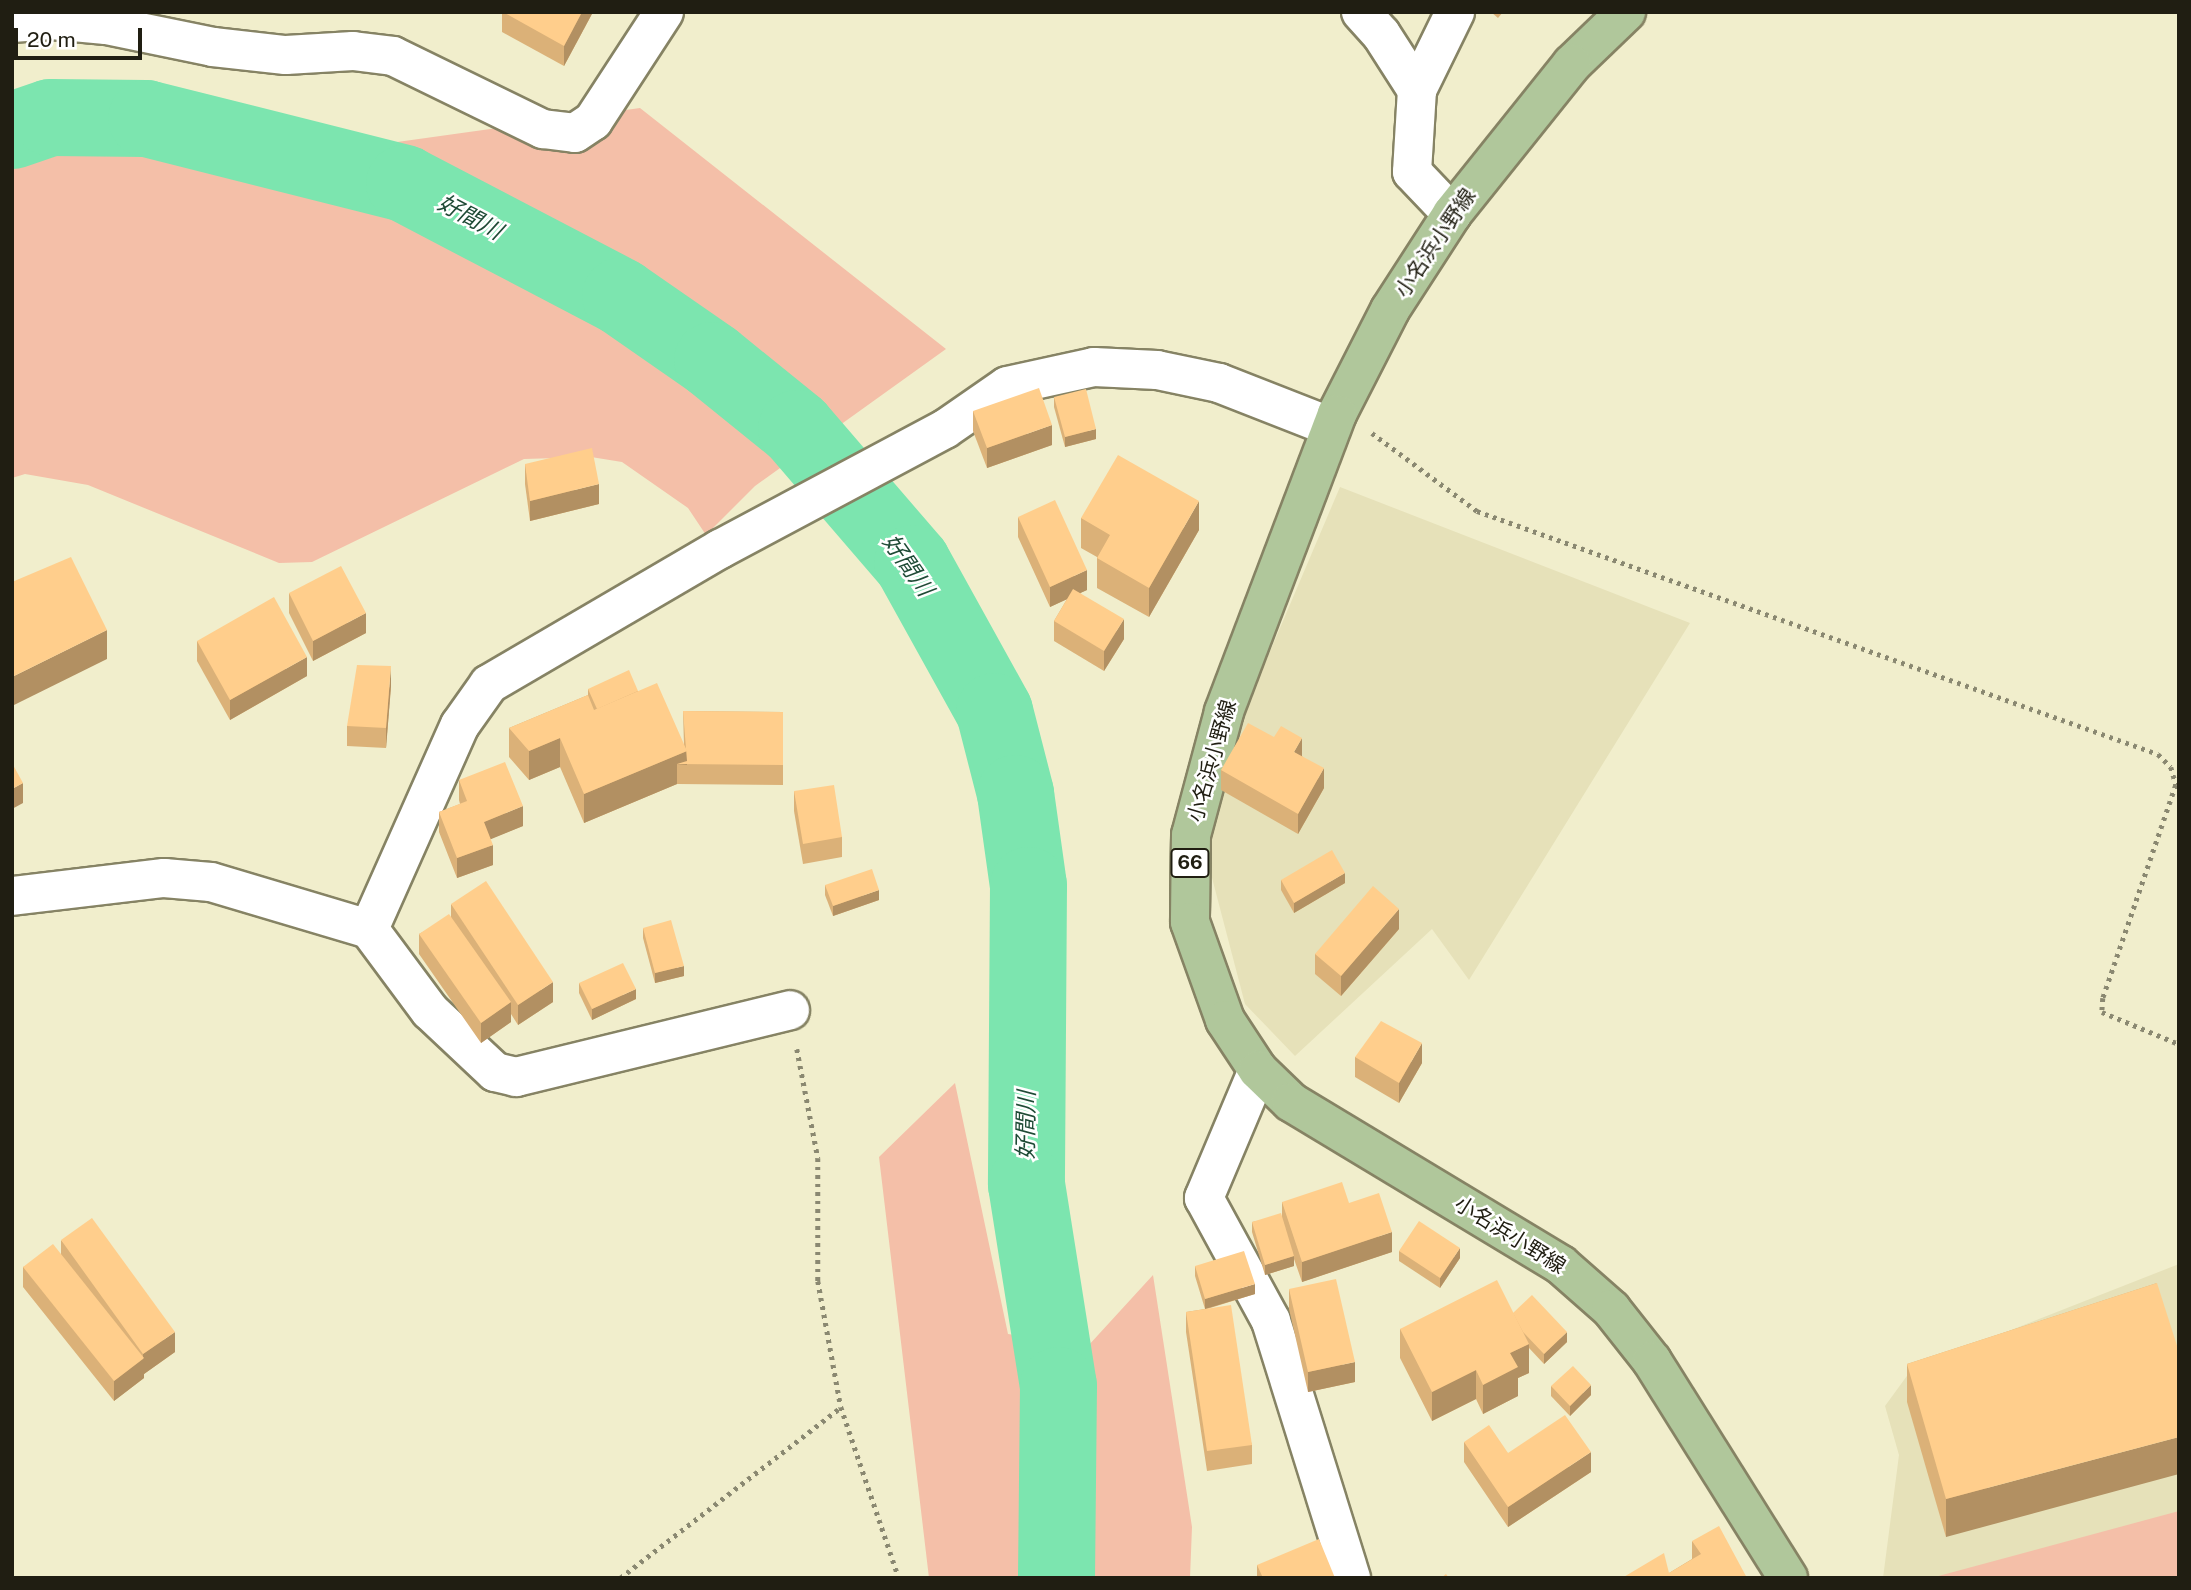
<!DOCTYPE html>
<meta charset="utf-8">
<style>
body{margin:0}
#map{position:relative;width:2191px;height:1590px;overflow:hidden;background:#f1eecc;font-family:"Public Sans","Noto Sans JP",sans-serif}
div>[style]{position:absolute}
.built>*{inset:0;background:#e6e1b9}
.green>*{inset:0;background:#f4bfa8}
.river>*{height:77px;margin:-38.5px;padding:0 38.5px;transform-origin:38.5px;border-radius:38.5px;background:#7ce5af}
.path>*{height:4.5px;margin-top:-2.25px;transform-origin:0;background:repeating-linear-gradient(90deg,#8a8871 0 3.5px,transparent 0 8.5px)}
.roads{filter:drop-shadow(2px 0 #868364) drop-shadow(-2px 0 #868364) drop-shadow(0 2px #868364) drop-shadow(0 -2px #868364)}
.minor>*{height:38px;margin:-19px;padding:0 19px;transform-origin:19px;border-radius:19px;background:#fff}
.major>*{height:38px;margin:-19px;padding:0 19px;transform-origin:19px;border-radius:19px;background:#b0c79b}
.wall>*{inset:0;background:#dbb178}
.shaded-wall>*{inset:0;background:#b29062}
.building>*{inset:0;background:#ffce8c}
span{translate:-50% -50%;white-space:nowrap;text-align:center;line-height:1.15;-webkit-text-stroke:5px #fff;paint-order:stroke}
.shield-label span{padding:2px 5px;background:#fff;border:2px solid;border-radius:5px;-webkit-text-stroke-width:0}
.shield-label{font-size:19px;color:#201e12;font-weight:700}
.street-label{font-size:21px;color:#201e12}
.water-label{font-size:23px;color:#1f4b36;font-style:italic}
.frame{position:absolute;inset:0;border:14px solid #201e12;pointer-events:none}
.scale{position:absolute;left:14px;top:28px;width:128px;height:32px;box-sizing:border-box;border:4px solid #201e12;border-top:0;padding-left:9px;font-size:21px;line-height:24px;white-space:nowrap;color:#201e12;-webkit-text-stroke:5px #fff;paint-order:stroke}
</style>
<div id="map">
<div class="built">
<div style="clip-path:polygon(1340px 487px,1690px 623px,1469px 980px,1432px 929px,1295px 1056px,1245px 1004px,1205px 851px,1237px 729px)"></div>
<div style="clip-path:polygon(2179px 1264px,2179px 1578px,1883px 1578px,1899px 1455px,1885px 1406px,1912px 1369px)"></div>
</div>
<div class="green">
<div style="clip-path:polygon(640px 108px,946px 349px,755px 486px,706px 535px,688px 508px,622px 462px,591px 457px,524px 459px,312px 562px,279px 563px,88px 485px,25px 474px,12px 478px,12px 158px,84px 132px,203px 169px)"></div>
<div style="clip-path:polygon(955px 1083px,1008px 1334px,1088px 1346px,1153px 1275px,1192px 1527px,1190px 1578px,929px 1578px,879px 1157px)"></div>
<div style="clip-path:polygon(2179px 1511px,2179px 1578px,1931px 1578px)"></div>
</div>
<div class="river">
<div style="left:12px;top:130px;width:40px;rotate:-18.9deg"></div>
<div style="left:50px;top:117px;width:96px;rotate:0.6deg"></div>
<div style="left:146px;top:118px;width:266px;rotate:14.1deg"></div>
<div style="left:404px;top:183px;width:244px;rotate:27.6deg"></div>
<div style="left:620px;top:296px;width:112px;rotate:34.8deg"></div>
<div style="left:712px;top:360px;width:108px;rotate:39deg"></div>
<div style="left:796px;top:428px;width:178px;rotate:49.3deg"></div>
<div style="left:912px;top:563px;width:169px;rotate:61deg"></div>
<div style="left:994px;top:711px;width:85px;rotate:75.6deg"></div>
<div style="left:1015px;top:793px;width:93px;rotate:82deg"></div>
<div style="left:1028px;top:885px;width:299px;rotate:90.4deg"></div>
<div style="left:1026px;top:1184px;width:204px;rotate:81deg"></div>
<div style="left:1058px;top:1385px;width:193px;rotate:90.6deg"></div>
</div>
<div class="path">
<div style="left:1372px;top:433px;width:131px;rotate:36.6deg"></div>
<div style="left:1477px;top:511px;width:723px;rotate:19.64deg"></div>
<div style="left:2158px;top:754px;width:18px;rotate:45deg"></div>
<div style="left:2171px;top:767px;width:19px;rotate:74deg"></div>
<div style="left:2176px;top:785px;width:225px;rotate:108.9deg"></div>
<div style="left:2103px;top:998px;width:14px;rotate:94deg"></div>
<div style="left:2102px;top:1012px;width:83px;rotate:22.6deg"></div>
<div style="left:797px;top:1049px;width:111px;rotate:79.1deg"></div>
<div style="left:818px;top:1158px;width:123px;rotate:90deg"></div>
<div style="left:818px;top:1281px;width:128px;rotate:79.7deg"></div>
<div style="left:841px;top:1407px;width:181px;rotate:71.3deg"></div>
<div style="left:620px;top:1578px;width:279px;rotate:-37.7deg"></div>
</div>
<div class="roads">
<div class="minor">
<div style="left:1361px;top:12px;width:30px;rotate:48deg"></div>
<div style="left:1381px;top:34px;width:67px;rotate:57.3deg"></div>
<div style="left:1417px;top:90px;width:82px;rotate:93.5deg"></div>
<div style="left:1412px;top:172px;width:58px;rotate:46.4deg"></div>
<div style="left:12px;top:23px;width:40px;rotate:-4.3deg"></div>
<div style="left:52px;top:20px;width:54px;rotate:5.3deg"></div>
<div style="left:106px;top:25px;width:109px;rotate:11.6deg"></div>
<div style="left:213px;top:47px;width:73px;rotate:6.3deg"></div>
<div style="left:286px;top:55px;width:67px;rotate:-3.4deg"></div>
<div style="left:353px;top:51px;width:40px;rotate:7.1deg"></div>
<div style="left:393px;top:56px;width:167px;rotate:26deg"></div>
<div style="left:543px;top:129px;width:32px;rotate:7deg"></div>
<div style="left:575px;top:133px;width:22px;rotate:-34deg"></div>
<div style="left:593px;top:121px;width:130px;rotate:-56.9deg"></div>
<div style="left:1417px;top:90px;width:87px;rotate:-64deg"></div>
<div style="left:12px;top:896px;width:153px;rotate:-6.8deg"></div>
<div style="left:164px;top:878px;width:47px;rotate:4.9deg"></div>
<div style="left:211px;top:882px;width:165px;rotate:16.6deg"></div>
<div style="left:369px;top:929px;width:223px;rotate:-66deg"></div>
<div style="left:460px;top:725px;width:50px;rotate:-54.7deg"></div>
<div style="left:489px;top:684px;width:268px;rotate:-30.3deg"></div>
<div style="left:720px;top:549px;width:255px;rotate:-28.1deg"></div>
<div style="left:945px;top:429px;width:75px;rotate:-34.7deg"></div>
<div style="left:1007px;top:386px;width:89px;rotate:-12.3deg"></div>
<div style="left:1094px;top:367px;width:63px;rotate:2.7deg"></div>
<div style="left:1157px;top:370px;width:63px;rotate:11.8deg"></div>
<div style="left:1219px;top:383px;width:120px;rotate:21.4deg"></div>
<div style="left:369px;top:929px;width:102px;rotate:53.4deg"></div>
<div style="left:430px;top:1011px;width:89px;rotate:43.2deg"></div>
<div style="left:495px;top:1072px;width:22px;rotate:13deg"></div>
<div style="left:516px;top:1077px;width:282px;rotate:-13.7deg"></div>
<div style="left:1258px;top:1070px;width:139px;rotate:112.9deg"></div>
<div style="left:1204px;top:1198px;width:140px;rotate:61.4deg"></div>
<div style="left:1271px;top:1321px;width:269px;rotate:72.7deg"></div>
</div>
<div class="major">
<div style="left:1626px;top:12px;width:75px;rotate:136.1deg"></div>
<div style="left:1572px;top:64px;width:192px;rotate:128.7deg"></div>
<div style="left:1452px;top:214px;width:114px;rotate:122.9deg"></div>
<div style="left:1390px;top:310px;width:117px;rotate:117deg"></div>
<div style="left:1337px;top:414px;width:319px;rotate:110.8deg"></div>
<div style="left:1224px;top:712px;width:127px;rotate:105deg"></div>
<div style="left:1191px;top:835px;width:87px;rotate:90.7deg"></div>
<div style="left:1190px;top:922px;width:104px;rotate:70.3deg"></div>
<div style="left:1225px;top:1020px;width:60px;rotate:56.6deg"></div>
<div style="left:1258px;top:1070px;width:46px;rotate:44.1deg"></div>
<div style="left:1291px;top:1102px;width:315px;rotate:31.1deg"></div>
<div style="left:1561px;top:1265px;width:67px;rotate:41.3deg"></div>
<div style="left:1611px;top:1309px;width:66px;rotate:51.7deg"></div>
<div style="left:1652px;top:1361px;width:256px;rotate:57.9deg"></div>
</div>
</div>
<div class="wall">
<div style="clip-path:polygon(502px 12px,593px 12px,564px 66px,502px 32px)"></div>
<div style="clip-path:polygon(1491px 12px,1503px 12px,1498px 18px)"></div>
<div style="clip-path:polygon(1054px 397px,1096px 439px,1065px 447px,1054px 407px)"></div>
<div style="clip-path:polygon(973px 411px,1052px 445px,987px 468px,973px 431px)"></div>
<div style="clip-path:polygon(525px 464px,599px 504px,530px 521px,525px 484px)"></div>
<div style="clip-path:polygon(1018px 517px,1087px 590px,1080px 593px,1124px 639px,1104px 671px,1054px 641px,1054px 621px,1067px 599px,1050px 607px,1018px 537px)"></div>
<div style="clip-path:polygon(1081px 518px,1199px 530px,1149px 617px,1097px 588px,1097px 557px,1081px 548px)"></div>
<div style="clip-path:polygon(289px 593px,366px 633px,313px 661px,289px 613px)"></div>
<div style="clip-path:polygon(197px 641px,307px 676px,230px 720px,197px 661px)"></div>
<div style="clip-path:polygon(391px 686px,386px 748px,347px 746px,347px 726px)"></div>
<div style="clip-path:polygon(588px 689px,638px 691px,684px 746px,683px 711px,783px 712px,783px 785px,677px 784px,584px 823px,560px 767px,529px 780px,509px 757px,509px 728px,588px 695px)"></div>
<div style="clip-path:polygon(1302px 756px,1324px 788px,1298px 834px,1221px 790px,1221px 770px)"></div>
<div style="clip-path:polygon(459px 780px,523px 826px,490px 839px,493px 865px,457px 878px,439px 832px,439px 812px,460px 804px,459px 800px)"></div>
<div style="clip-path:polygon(794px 791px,842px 837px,842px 857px,803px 864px,794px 811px)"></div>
<div style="clip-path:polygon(1281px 880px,1345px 883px,1294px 913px,1281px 890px)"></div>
<div style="clip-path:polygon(825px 885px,879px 900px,833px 916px,825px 895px)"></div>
<div style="clip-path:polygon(451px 904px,553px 1002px,518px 1025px,511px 1014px,511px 1022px,481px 1043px,419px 954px,419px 934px,451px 917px)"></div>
<div style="clip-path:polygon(643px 928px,684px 976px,655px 983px,643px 938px)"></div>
<div style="clip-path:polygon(1399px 929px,1341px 996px,1315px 974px,1315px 954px)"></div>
<div style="clip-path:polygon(579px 983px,636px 999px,592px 1020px,579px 993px)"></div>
<div style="clip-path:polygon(1355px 1057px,1422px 1063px,1399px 1103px,1355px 1077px)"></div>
<div style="clip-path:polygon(1282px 1202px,1349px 1203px,1392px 1252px,1302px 1282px,1294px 1259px,1294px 1266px,1265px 1275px,1252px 1232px,1252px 1222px,1282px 1216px)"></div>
<div style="clip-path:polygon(61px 1240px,175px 1352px,144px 1374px,144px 1378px,114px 1401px,23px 1287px,23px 1267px,61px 1255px)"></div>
<div style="clip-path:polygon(1399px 1251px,1460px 1258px,1440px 1288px,1399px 1261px)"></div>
<div style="clip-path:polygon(1195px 1266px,1255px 1294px,1207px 1309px,1252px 1445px,1252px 1464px,1207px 1471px,1186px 1332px,1186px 1312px,1205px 1309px,1195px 1276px)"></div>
<div style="clip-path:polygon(2157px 1283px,1946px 1537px,1907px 1402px,1907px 1364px)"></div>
<div style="clip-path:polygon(1289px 1289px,1355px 1382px,1308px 1392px,1289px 1309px)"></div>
<div style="clip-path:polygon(1513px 1313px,1567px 1342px,1544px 1364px,1529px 1348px,1529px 1373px,1518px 1378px,1518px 1396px,1483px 1414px,1476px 1399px,1432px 1421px,1400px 1358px,1400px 1329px)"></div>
<div style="clip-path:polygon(1551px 1386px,1591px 1395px,1570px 1416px,1551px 1396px)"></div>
<div style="clip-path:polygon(1464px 1442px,1508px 1453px,1591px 1472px,1508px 1527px,1464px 1462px)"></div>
<div style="clip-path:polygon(1692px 1541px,1747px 1578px,1669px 1573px,1692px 1559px)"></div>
<div style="clip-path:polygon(1257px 1565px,1335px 1578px,1257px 1578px)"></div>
</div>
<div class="shaded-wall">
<div style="clip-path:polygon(582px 12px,593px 12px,564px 66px,564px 46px)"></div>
<div style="clip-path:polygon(1052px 425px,1052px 445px,987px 468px,987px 448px)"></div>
<div style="clip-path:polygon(1096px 429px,1096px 439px,1065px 447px,1065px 437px)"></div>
<div style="clip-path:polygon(599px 484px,599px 504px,530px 521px,530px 501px)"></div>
<div style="clip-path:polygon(1199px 501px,1199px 530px,1149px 617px,1149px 588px)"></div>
<div style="clip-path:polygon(1087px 570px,1087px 590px,1050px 607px,1050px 587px)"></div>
<div style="clip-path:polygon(366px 613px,366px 633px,313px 661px,313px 641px)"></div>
<div style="clip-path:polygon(1124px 619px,1124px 639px,1104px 671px,1104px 651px)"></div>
<div style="clip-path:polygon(107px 630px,107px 659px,12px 706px,12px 677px)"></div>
<div style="clip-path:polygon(307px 657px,307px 676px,230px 720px,230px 700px)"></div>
<div style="clip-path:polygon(391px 666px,391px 686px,386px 748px,386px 728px)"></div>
<div style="clip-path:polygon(560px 738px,560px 767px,529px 780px,529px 751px)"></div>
<div style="clip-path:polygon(1302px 738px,1302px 758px,1294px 752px)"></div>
<div style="clip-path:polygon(687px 751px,687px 765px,677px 764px,677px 784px,584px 823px,584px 794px)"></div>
<div style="clip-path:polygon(1324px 768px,1324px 788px,1298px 834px,1298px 814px)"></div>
<div style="clip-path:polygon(23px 783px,23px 803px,12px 809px,12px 789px)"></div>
<div style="clip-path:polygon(523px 806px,523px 826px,484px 842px,484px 822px)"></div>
<div style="clip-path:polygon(493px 845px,493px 865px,457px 878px,457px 858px)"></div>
<div style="clip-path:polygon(1345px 873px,1345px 883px,1294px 913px,1294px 903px)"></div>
<div style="clip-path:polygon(879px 890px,879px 900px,833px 916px,833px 906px)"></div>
<div style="clip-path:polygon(1399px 909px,1399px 929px,1341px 996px,1341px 976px)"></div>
<div style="clip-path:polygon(684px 966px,684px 976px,655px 983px,655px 973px)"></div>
<div style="clip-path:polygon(553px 982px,553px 1002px,518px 1025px,518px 1005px)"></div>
<div style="clip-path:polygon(636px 989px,636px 999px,592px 1020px,592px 1009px)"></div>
<div style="clip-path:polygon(511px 1002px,511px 1022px,481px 1043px,481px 1023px)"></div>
<div style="clip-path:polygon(1422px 1043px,1422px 1063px,1399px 1103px,1399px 1083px)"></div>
<div style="clip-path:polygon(1392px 1232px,1392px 1252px,1302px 1282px,1302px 1262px)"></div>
<div style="clip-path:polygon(1460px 1248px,1460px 1258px,1440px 1288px,1440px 1278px)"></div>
<div style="clip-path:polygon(1294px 1256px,1294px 1266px,1265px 1275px,1265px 1265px)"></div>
<div style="clip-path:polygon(1255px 1284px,1255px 1294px,1205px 1309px,1205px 1299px)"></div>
<div style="clip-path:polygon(175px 1332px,175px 1352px,144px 1374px,144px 1378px,114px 1401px,114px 1381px,143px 1359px,143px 1354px)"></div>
<div style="clip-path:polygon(1567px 1332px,1567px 1342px,1544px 1364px,1544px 1354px)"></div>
<div style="clip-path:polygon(1529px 1344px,1529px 1373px,1518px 1378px,1518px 1396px,1483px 1414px,1483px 1385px,1510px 1353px)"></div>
<div style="clip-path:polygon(1355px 1362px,1355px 1382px,1308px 1392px,1308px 1372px)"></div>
<div style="clip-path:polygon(1476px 1370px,1476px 1399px,1432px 1421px,1432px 1392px)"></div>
<div style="clip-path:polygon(1591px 1385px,1591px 1395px,1570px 1416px,1570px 1406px)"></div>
<div style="clip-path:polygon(2179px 1437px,2179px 1474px,1946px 1537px,1946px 1499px)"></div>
<div style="clip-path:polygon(1591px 1452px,1591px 1472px,1508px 1527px,1508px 1507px)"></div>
</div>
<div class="building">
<div style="clip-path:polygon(503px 12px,582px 12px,564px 46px)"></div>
<div style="clip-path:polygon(1039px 388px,1052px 425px,987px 448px,973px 411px)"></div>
<div style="clip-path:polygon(1086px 389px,1096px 429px,1065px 437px,1054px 397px)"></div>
<div style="clip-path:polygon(592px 448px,599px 484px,530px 501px,525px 464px)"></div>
<div style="clip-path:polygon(1118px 455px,1199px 501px,1149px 588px,1097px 558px,1110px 535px,1081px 518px)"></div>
<div style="clip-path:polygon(1055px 500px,1087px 570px,1050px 587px,1018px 517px)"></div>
<div style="clip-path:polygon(71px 557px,107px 630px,12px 677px,12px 582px)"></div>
<div style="clip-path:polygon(341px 566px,366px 613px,313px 641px,289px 593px)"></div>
<div style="clip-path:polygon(1073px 589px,1124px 619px,1104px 651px,1054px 621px)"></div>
<div style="clip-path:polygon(274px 597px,307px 657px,230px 700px,197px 641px)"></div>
<div style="clip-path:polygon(357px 665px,391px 666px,386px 728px,347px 726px)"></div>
<div style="clip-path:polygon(629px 670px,638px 691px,597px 709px,588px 689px)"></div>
<div style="clip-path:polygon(657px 683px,687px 751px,584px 794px,560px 738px,529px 751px,509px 728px,588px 695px,594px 710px)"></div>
<div style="clip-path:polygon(683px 711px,783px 712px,783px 765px,677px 764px,687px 761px)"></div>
<div style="clip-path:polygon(1248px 723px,1274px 737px,1281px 726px,1302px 738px,1294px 752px,1324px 768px,1298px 814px,1221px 770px)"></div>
<div style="clip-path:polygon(505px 762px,523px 806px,484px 822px,493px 845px,457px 858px,439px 812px,467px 801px,459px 780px)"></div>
<div style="clip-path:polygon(12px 763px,23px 783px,12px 789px)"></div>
<div style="clip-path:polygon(834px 785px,842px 837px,803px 844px,794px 791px)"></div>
<div style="clip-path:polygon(1332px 850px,1345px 873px,1294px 903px,1281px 880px)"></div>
<div style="clip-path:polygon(872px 869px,879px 890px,833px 906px,825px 885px)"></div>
<div style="clip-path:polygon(486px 881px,553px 982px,518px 1005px,451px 904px)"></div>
<div style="clip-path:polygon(1373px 886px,1399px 909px,1341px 976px,1315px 954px)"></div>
<div style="clip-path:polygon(449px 914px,511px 1002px,481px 1023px,419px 934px)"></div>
<div style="clip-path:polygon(671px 920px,684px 966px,655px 973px,643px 928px)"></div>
<div style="clip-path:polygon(623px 963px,636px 989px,592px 1009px,579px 983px)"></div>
<div style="clip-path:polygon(1381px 1021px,1422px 1043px,1399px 1083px,1355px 1057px)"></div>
<div style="clip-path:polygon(1342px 1182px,1349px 1203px,1379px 1193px,1392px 1232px,1302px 1262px,1282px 1202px)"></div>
<div style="clip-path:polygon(1281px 1213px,1294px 1256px,1265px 1265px,1252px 1222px)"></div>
<div style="clip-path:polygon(92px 1218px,175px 1332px,143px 1354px,61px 1240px)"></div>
<div style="clip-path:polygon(1419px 1221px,1460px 1248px,1440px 1278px,1399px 1251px)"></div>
<div style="clip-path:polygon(53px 1244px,144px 1358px,114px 1381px,23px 1267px)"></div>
<div style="clip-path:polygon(1244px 1251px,1255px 1284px,1205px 1299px,1195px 1266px)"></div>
<div style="clip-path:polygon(1336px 1279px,1355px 1362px,1308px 1372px,1289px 1289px)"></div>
<div style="clip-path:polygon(1497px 1280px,1529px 1344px,1510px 1353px,1518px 1367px,1483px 1385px,1476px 1370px,1432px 1392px,1400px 1329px)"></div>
<div style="clip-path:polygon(2157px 1283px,2179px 1352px,2179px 1437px,1946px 1499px,1907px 1364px)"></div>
<div style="clip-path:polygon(1532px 1295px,1567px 1332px,1544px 1354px,1523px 1332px,1513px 1313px)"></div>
<div style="clip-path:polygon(1231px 1305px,1252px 1445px,1207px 1451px,1186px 1312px)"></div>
<div style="clip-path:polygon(1573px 1366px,1591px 1385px,1570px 1406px,1551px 1386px)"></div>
<div style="clip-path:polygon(1565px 1415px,1591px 1452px,1508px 1507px,1464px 1442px,1489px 1425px,1508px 1453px)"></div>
<div style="clip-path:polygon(1719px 1526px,1747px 1578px,1622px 1578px,1664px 1553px,1669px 1573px,1701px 1554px,1692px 1541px)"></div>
<div style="clip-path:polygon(1319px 1539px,1335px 1578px,1263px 1578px,1257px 1565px)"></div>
<div style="clip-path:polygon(1446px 1574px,1449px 1578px,1441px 1578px)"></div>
</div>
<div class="shield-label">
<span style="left:1190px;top:863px">66</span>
</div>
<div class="street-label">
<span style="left:1435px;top:243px;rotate:-56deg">小名浜小野線</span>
<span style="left:1212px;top:761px;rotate:-74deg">小名浜小野線</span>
<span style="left:1510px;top:1235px;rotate:32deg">小名浜小野線</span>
</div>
<div class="water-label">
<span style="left:470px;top:217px;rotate:28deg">好間川</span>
<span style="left:908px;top:565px;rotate:55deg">好間川</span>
<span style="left:1026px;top:1125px;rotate:-89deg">好間川</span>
</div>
<div class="frame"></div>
<div class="scale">20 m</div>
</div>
